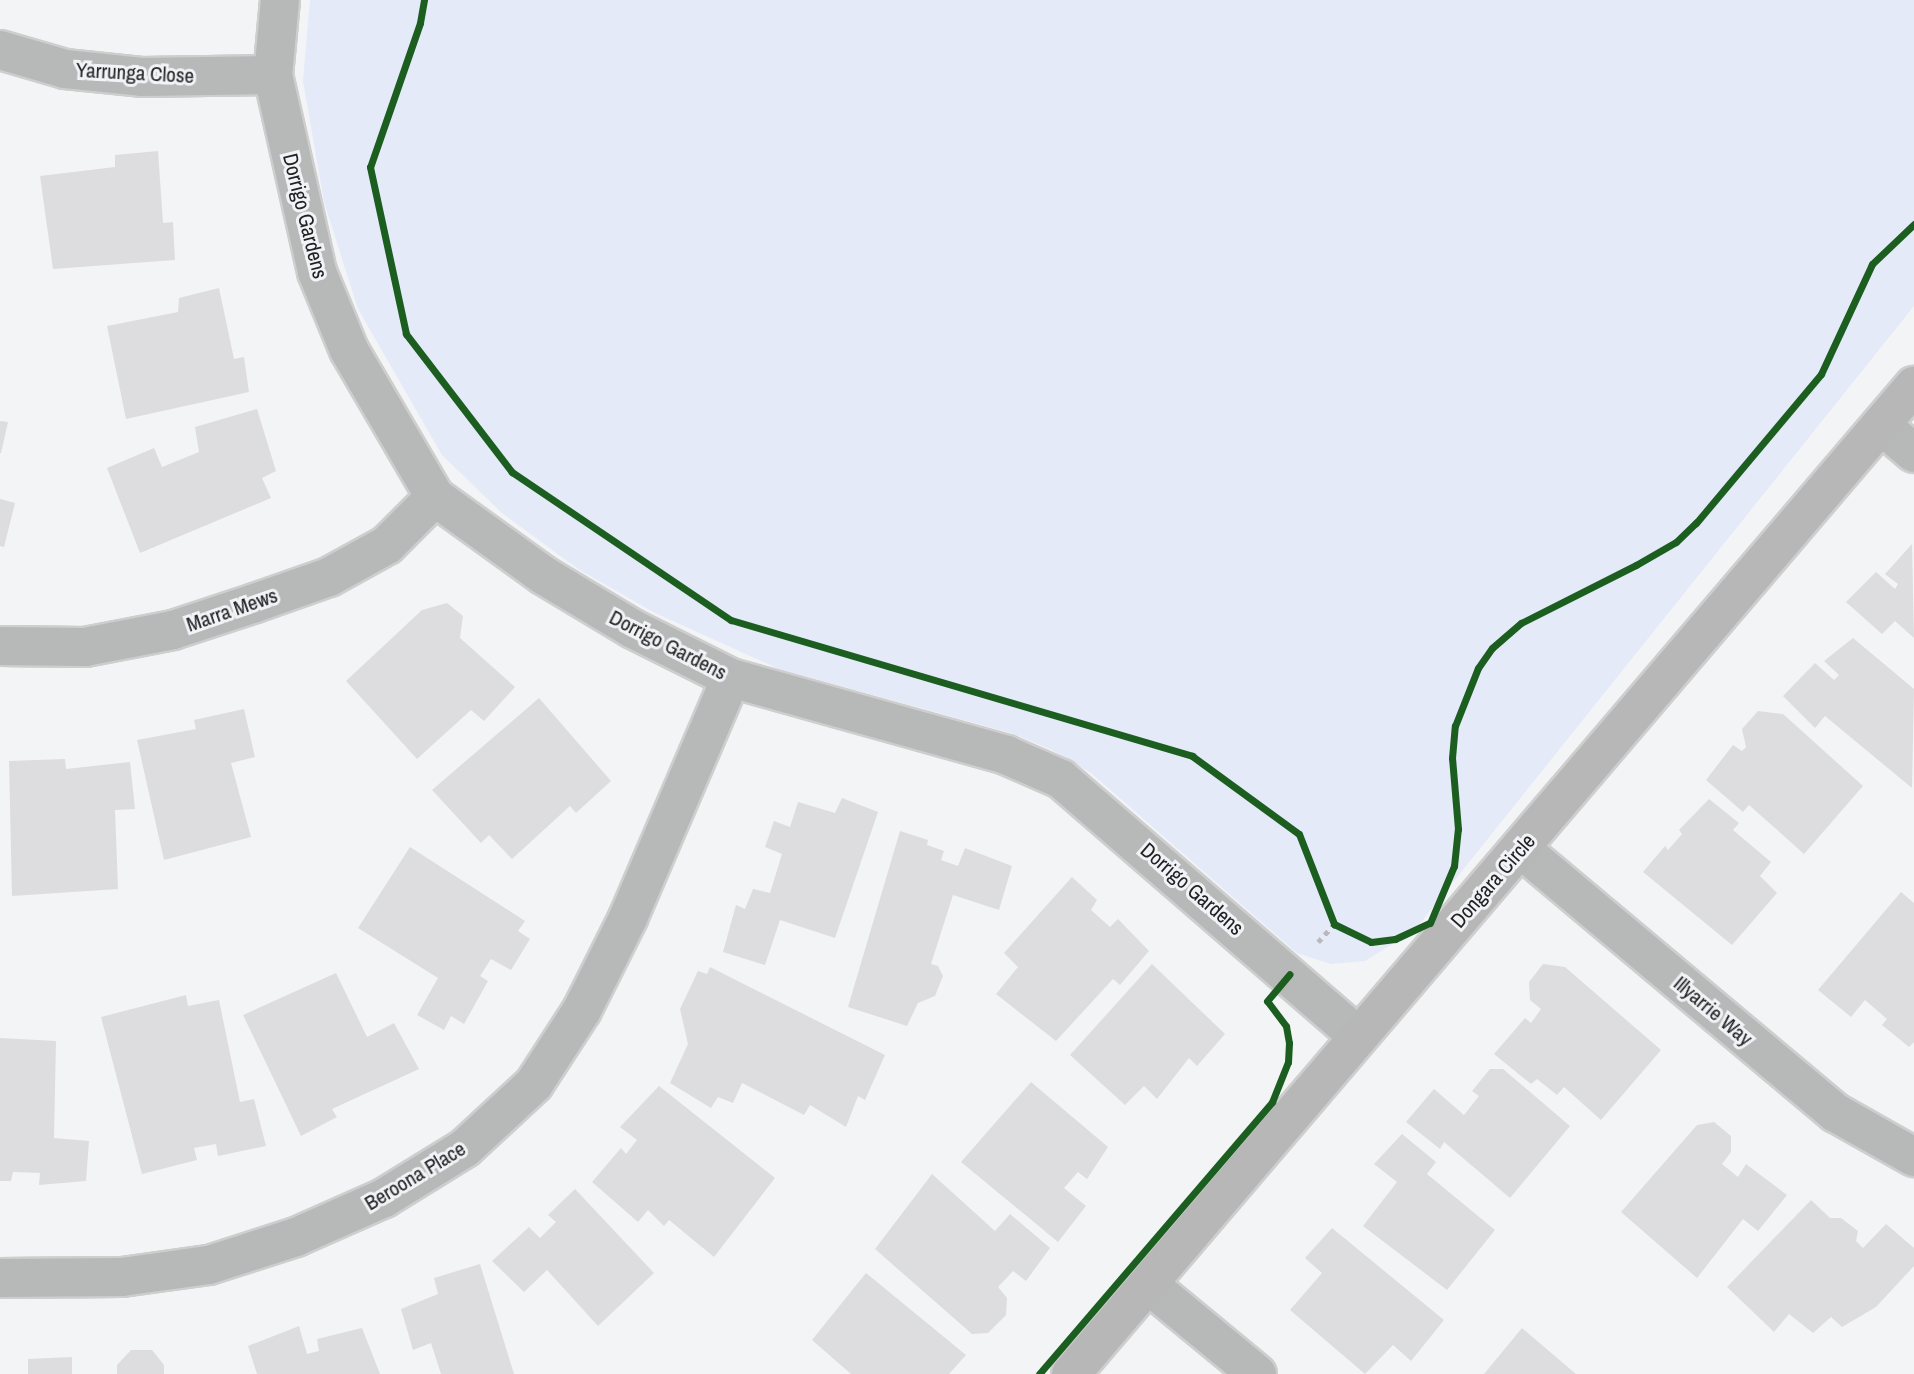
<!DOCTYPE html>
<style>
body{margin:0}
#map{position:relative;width:1914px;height:1374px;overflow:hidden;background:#f3f4f6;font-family:"Archivo Narrow",sans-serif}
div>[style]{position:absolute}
.green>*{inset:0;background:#e5eaf8}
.building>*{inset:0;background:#dddddf}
.path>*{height:4.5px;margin-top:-2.25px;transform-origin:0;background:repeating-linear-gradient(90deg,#b9b8ba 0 5px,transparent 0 10px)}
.roads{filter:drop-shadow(2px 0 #cececf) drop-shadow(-2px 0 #cececf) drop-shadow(0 2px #cececf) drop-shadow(0 -2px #cececf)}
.street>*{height:38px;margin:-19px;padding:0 19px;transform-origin:19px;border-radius:19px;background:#b7b8b8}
.secondary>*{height:38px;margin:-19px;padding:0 19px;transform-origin:19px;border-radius:19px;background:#b7b7b7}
.cycleway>*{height:7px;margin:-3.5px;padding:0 3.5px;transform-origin:3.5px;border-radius:3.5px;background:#1b5e20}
span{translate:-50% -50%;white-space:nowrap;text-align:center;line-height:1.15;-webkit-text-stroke:6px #f2f3f7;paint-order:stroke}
.street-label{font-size:21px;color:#222224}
</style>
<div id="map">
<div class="green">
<div style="clip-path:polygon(310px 0,1914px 0,1914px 306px,1414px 931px,1365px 961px,1331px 964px,1297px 953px,1091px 773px,1052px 750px,1011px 733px,779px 669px,653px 612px,578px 569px,502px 513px,442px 455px,358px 309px,324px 202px,303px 81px)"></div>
</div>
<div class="building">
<div style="clip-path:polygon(158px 151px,163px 223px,173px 222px,175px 260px,53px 269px,40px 176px,115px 167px,115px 155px)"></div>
<div style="clip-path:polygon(219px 288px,234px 359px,244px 357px,249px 392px,126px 419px,107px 326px,178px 312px,179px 298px)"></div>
<div style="clip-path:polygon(257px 409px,276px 471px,262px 478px,271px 498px,140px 553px,107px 468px,154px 448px,162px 467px,199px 452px,195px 427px)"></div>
<div style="clip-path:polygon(0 421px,8px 422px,1px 453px,0 453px)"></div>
<div style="clip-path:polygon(0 499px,15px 503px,4px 547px,0 546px)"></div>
<div style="clip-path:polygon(1912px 544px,1914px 638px,1895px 621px,1882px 634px,1846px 602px,1876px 572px,1895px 589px,1898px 584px,1885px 574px)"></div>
<div style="clip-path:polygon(447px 603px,463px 616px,460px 638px,515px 687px,484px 721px,471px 710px,417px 759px,346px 681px,422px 610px)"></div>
<div style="clip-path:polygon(1853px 638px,1914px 689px,1912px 788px,1825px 716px,1815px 728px,1783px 696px,1815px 663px,1834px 680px,1839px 675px,1824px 661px)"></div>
<div style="clip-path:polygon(539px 698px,611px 781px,576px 813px,570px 806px,512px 859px,489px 835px,481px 843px,432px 790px)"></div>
<div style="clip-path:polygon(244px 709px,255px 757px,231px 763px,251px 837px,164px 860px,137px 740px,196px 729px,194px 720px)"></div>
<div style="clip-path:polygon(1758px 711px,1783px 714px,1863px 786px,1804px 854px,1749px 805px,1743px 812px,1706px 780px,1733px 745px,1742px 751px,1746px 747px,1742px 729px)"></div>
<div style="clip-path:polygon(65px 759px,66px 769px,130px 762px,135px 809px,115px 810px,118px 889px,12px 896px,9px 761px)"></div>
<div style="clip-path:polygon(842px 798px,878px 812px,835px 938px,780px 920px,765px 965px,723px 952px,736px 905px,745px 909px,753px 889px,770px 893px,782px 854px,765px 847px,774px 821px,790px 827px,798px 802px,835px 813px)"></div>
<div style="clip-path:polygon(1709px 799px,1739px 823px,1733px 830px,1771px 862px,1760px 876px,1777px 893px,1732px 945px,1643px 872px,1665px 846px,1668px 850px,1682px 834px,1679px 830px)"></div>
<div style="clip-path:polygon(900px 831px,928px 840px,927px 845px,944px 851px,941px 860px,958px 866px,965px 848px,1012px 866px,999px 910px,953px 895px,931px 964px,938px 966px,943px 976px,935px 996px,918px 1003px,907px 1026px,848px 1007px)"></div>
<div style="clip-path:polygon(410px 847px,525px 921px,518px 931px,530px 939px,511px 970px,491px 959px,480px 976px,488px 981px,464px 1024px,451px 1016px,444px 1030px,417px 1015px,438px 978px,358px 928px)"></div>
<div style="clip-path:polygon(1072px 877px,1097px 900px,1091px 910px,1110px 927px,1118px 919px,1149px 951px,1120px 985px,1113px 979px,1056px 1041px,996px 994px,1018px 967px,1004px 953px)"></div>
<div style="clip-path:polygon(1901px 892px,1914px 903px,1914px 1042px,1909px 1047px,1882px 1025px,1887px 1019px,1865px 1000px,1851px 1017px,1818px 990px)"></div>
<div style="clip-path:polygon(1152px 964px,1225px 1034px,1197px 1066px,1189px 1058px,1157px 1099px,1144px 1086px,1125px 1105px,1070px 1055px)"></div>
<div style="clip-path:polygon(1543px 964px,1565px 967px,1661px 1050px,1601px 1120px,1564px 1087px,1557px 1095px,1537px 1079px,1531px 1084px,1494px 1054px,1525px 1018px,1531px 1023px,1541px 1009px,1530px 1000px,1529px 982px)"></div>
<div style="clip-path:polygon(710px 967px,885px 1055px,865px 1100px,858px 1096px,846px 1127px,810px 1105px,804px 1115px,742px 1083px,733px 1103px,718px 1097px,711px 1108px,670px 1083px,688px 1044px,680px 1009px,698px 971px,707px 974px)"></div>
<div style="clip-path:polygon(336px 973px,367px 1037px,394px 1023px,419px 1069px,332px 1109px,337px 1117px,301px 1136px,243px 1015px)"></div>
<div style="clip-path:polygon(186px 995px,188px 1006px,219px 1000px,240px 1102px,254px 1099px,266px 1146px,218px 1156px,216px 1144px,194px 1148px,197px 1160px,142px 1174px,101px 1017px)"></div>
<div style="clip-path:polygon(0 1038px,56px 1041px,54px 1138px,89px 1141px,86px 1181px,39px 1185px,40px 1173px,13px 1172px,11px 1181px,0 1181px)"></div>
<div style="clip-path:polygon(1490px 1069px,1503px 1069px,1570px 1126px,1510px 1198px,1444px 1142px,1440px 1149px,1406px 1122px,1434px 1089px,1464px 1115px,1479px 1096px,1472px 1091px)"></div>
<div style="clip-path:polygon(1031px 1082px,1108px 1147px,1087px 1179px,1078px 1172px,1064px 1188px,1086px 1206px,1058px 1242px,961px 1162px)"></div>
<div style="clip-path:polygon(659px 1086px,775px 1178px,714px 1257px,669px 1220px,664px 1226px,648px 1210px,638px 1222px,592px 1182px,621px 1148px,626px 1154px,637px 1140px,620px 1127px)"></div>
<div style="clip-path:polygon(1714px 1122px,1731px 1136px,1731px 1152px,1722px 1164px,1738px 1177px,1746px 1164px,1787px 1195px,1758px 1231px,1743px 1219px,1697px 1278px,1621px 1212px,1697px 1125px)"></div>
<div style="clip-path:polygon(1402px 1134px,1436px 1162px,1427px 1174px,1495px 1230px,1447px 1290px,1363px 1226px,1397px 1182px,1374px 1164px)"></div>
<div style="clip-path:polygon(932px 1174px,995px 1231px,1010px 1214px,1050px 1248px,1026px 1281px,1013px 1271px,998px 1287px,1007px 1298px,1006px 1315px,988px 1333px,972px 1334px,875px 1249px)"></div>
<div style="clip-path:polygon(575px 1189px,654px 1273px,598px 1326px,547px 1270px,524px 1292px,492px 1261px,529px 1227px,540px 1238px,556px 1222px,548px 1215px)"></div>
<div style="clip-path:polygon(1811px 1200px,1830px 1218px,1841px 1218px,1858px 1231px,1856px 1241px,1863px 1248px,1886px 1224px,1914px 1248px,1914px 1266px,1876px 1307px,1842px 1327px,1831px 1317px,1813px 1333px,1789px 1314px,1774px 1332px,1727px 1287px)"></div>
<div style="clip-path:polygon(1332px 1228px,1444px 1320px,1411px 1361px,1393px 1345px,1365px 1374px,1290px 1310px,1322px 1273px,1305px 1258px)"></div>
<div style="clip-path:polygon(480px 1264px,514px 1374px,441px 1374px,431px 1343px,413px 1350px,401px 1309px,438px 1294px,434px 1278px)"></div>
<div style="clip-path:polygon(866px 1273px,966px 1355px,949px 1374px,851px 1374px,812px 1340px)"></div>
<div style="clip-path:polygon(299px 1326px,307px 1354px,319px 1351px,317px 1339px,362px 1328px,380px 1374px,257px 1374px,248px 1346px)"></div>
<div style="clip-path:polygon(1522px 1328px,1576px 1374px,1484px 1374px)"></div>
<div style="clip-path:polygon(131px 1350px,152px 1350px,164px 1365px,164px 1374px,117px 1374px,117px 1365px)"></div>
<div style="clip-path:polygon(72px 1357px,72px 1374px,28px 1374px,28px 1359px)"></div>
</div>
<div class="path">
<div style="left:1318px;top:942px;width:24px;rotate:-48deg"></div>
</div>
<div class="roads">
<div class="street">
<div style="left:280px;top:0;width:75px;rotate:95.3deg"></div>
<div style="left:273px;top:75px;width:202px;rotate:77.4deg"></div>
<div style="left:317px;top:272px;width:84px;rotate:67.7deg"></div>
<div style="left:349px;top:350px;width:170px;rotate:59.7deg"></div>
<div style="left:435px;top:497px;width:133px;rotate:35.8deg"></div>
<div style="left:543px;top:575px;width:105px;rotate:31deg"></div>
<div style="left:633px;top:629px;width:110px;rotate:26.6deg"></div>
<div style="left:731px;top:678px;width:286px;rotate:15.6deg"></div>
<div style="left:1006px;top:755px;width:60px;rotate:23.6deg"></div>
<div style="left:1061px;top:779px;width:391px;rotate:40.9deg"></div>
<div style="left:0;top:50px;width:68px;rotate:16.3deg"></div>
<div style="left:65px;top:69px;width:77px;rotate:5.9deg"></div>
<div style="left:142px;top:77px;width:131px;rotate:-0.9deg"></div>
<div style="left:1881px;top:425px;width:43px;rotate:40.3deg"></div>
<div style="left:0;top:646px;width:85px;rotate:0.7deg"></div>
<div style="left:85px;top:647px;width:90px;rotate:-10.9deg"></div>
<div style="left:173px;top:630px;width:86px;rotate:-18.2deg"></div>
<div style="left:255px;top:603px;width:78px;rotate:-19.4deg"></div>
<div style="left:329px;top:577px;width:66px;rotate:-28.9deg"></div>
<div style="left:387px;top:545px;width:68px;rotate:-45deg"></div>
<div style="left:1521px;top:849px;width:411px;rotate:40deg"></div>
<div style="left:1836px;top:1113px;width:90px;rotate:29.4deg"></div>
<div style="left:0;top:1278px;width:122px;rotate:-0.5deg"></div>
<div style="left:122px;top:1277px;width:88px;rotate:-7.9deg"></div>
<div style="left:209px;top:1265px;width:91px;rotate:-17.8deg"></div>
<div style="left:296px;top:1237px;width:96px;rotate:-23.9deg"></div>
<div style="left:384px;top:1198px;width:95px;rotate:-31.7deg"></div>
<div style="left:465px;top:1148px;width:94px;rotate:-42.8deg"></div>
<div style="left:534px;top:1084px;width:88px;rotate:-57deg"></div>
<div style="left:582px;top:1010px;width:103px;rotate:-63.4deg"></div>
<div style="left:628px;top:918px;width:261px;rotate:-66.8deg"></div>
<div style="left:1149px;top:1285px;width:140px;rotate:39.5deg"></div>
</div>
<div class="secondary">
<div style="left:1071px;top:1374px;width:1299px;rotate:-49.53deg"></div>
</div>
</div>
<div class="cycleway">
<div style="left:424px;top:0;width:23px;rotate:100deg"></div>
<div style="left:420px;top:23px;width:152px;rotate:109.1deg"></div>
<div style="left:370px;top:167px;width:171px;rotate:77.8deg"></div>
<div style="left:406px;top:334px;width:174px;rotate:52.5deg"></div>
<div style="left:512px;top:472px;width:264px;rotate:34.1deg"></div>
<div style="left:731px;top:620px;width:481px;rotate:16.4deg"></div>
<div style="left:1192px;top:756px;width:132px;rotate:36.1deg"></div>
<div style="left:1299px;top:834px;width:97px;rotate:68.7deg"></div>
<div style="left:1334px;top:924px;width:41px;rotate:25.9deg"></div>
<div style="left:1371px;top:942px;width:24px;rotate:-7deg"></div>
<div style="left:1395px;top:939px;width:38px;rotate:-25deg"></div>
<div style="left:1430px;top:923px;width:62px;rotate:-67.2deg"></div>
<div style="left:1454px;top:866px;width:37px;rotate:-84deg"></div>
<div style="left:1458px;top:829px;width:71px;rotate:-94.8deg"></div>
<div style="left:1452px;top:758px;width:32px;rotate:-85deg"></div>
<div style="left:1455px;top:726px;width:62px;rotate:-68.4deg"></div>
<div style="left:1478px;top:668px;width:24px;rotate:-55deg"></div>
<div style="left:1492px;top:648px;width:38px;rotate:-41deg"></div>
<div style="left:1521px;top:623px;width:129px;rotate:-26.8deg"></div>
<div style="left:1636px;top:565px;width:46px;rotate:-29.9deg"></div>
<div style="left:1676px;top:542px;width:28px;rotate:-44deg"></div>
<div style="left:1696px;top:523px;width:194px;rotate:-50deg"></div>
<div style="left:1821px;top:374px;width:121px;rotate:-65.1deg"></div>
<div style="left:1872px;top:264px;width:58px;rotate:-43.6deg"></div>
<div style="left:1039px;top:1374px;width:358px;rotate:-49.4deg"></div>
<div style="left:1272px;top:1102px;width:43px;rotate:-68.2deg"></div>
<div style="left:1288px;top:1062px;width:19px;rotate:-87deg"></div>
<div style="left:1289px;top:1043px;width:17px;rotate:-100deg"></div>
<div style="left:1286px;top:1026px;width:31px;rotate:-127deg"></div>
<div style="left:1267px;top:1001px;width:35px;rotate:-50deg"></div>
</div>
<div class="street-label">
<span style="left:135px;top:73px;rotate:3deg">Yarrunga Close</span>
<span style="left:305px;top:216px;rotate:76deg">Dorrigo Gardens</span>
<span style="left:232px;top:610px;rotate:-19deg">Marra Mews</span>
<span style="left:668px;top:645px;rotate:27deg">Dorrigo Gardens</span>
<span style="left:1493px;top:881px;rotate:-49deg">Dongara Circle</span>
<span style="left:1192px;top:889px;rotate:41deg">Dorrigo Gardens</span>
<span style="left:1713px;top:1011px;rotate:40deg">Illyarrie Way</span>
<span style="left:415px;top:1176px;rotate:-31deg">Beroona Place</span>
</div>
</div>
